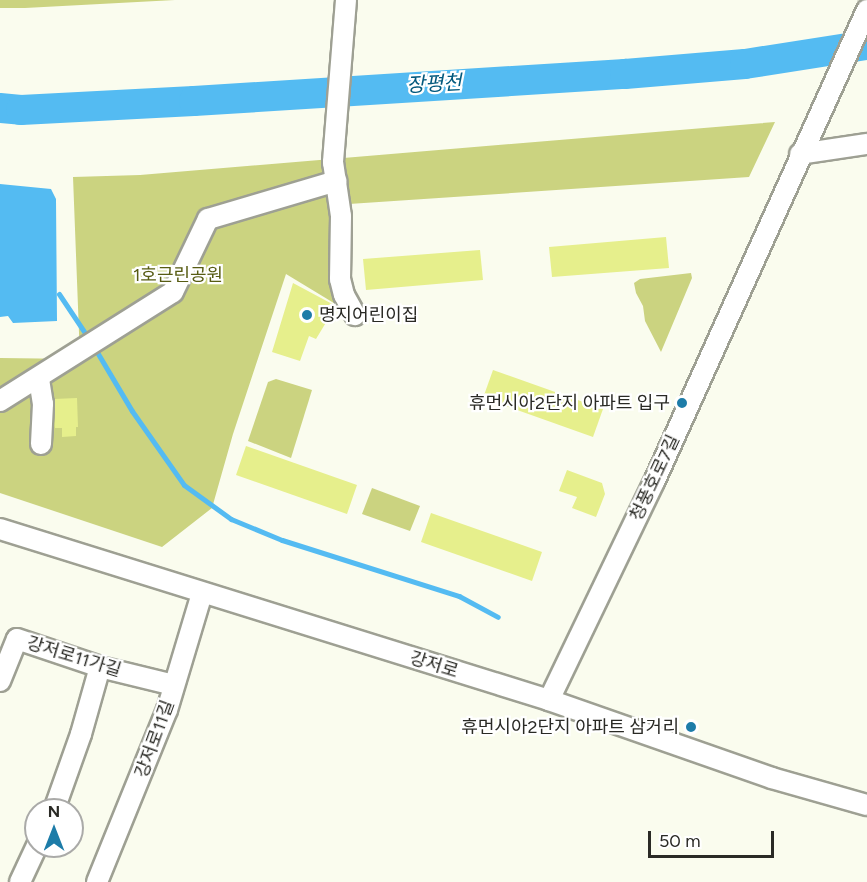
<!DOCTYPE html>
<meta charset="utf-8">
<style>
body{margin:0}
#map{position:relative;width:867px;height:882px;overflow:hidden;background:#fafcee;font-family:Figtree,"Noto Sans KR",sans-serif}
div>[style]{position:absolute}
.green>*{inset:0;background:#cbd380}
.water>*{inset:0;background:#54bbf2}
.stream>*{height:5px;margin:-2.5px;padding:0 2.5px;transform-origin:2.5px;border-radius:2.5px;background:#54bbf2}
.river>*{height:30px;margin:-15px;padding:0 15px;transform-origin:15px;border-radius:15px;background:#54bbf2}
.building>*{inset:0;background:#e6ef8c}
.roads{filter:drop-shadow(2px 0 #9ea093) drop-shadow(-2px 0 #9ea093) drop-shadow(0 2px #9ea093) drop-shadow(0 -2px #9ea093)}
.minor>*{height:20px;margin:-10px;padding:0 10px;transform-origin:10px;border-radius:10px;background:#fff}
.dots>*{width:16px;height:16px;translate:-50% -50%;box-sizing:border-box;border:3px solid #fff;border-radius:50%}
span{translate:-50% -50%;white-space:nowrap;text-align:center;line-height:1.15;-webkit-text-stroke:4.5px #fff;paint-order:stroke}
.park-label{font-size:18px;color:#575c13}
.poi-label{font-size:18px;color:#2a2a25}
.left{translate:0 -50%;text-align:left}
.right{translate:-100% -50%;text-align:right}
.street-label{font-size:18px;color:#2a2a25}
.water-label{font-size:20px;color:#03597d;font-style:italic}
.north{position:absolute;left:24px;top:798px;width:60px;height:60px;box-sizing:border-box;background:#fff;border:2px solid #aaaaa8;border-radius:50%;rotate:0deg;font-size:16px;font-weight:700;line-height:24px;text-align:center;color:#2a2a25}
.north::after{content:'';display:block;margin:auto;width:21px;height:27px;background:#1d7ca8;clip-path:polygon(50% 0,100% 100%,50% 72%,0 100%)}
.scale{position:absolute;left:648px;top:831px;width:126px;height:27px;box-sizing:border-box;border:3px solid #2a2a25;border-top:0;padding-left:8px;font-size:18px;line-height:21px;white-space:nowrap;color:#2a2a25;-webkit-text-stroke:4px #fff;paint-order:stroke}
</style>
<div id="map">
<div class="green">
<div style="clip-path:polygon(0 0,175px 0,25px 8px,0 8px)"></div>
<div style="clip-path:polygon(775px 122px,749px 177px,349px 204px,347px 311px,286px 274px,233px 434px,212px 508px,162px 547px,0 493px,0 358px,80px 359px,73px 177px,140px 175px)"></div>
<div style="clip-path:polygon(691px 273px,692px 278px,661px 352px,645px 321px,643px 306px,636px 293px,634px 283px,640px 279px)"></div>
<div style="clip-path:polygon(276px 379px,312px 390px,291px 458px,248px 441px,268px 382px)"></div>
<div style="clip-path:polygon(372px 488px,420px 506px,410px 531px,362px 514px)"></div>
</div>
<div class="water">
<div style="clip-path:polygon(0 184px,51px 189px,56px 199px,57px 321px,13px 323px,8px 316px,0 317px)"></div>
</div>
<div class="stream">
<div style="left:59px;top:294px;width:54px;rotate:56.3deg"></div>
<div style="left:94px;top:347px;width:74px;rotate:59.3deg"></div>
<div style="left:132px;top:411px;width:90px;rotate:54.9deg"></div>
<div style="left:184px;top:485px;width:58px;rotate:35.9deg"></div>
<div style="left:231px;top:519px;width:55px;rotate:22.4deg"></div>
<div style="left:282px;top:540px;width:186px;rotate:17.6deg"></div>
<div style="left:459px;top:596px;width:44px;rotate:28.3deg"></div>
</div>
<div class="river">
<div style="left:0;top:108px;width:21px;rotate:5deg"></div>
<div style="left:21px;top:110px;width:173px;rotate:-3deg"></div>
<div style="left:194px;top:101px;width:432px;rotate:-3.6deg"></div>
<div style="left:625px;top:74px;width:120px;rotate:-4.8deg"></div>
<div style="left:745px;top:64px;width:123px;rotate:-8.9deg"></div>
</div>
<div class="building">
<div style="clip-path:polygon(666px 237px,669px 268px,552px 277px,549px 247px)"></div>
<div style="clip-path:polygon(480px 250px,483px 280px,366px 290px,363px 259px)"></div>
<div style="clip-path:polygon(293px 283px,336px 306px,316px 339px,309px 336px,300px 361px,272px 352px)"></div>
<div style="clip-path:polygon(493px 370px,603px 409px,593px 437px,483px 398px)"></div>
<div style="clip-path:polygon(77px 398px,78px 427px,76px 427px,76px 436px,62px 437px,62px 428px,55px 428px,54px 399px)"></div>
<div style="clip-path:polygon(246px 446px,357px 485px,347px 514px,236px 475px)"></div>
<div style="clip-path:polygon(567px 470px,602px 483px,605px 494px,596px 517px,572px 508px,577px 497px,559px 491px)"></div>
<div style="clip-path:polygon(431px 513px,542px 552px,532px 581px,421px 542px)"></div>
</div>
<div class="roads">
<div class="minor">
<div style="left:346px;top:0;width:163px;rotate:94.6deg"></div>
<div style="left:333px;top:162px;width:55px;rotate:81.6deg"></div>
<div style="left:341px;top:216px;width:63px;rotate:90.9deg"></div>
<div style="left:340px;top:279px;width:16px;rotate:76deg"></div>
<div style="left:344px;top:295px;width:23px;rotate:61deg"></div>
<div style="left:800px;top:154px;width:68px;rotate:-8.5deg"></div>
<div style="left:39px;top:379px;width:25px;rotate:81deg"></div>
<div style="left:43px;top:404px;width:40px;rotate:92.9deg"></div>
<div style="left:0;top:401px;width:204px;rotate:-32.2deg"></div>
<div style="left:173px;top:292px;width:81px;rotate:-64.4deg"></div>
<div style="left:208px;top:219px;width:134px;rotate:-16.5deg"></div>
<div style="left:0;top:529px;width:575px;rotate:17.3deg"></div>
<div style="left:549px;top:700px;width:236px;rotate:19.3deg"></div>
<div style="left:772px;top:778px;width:99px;rotate:15.9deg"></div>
<div style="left:0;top:681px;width:45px;rotate:-68deg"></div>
<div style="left:17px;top:639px;width:88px;rotate:18.6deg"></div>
<div style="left:100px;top:667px;width:76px;rotate:13.7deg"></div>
<div style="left:549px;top:700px;width:242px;rotate:-64.3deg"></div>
<div style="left:654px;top:482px;width:518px;rotate:-65.71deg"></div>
<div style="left:54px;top:810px;width:81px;rotate:-70.4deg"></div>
<div style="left:81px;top:734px;width:70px;rotate:-74.2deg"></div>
<div style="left:20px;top:882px;width:40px;rotate:-65deg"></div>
<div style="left:97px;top:882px;width:186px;rotate:-67.9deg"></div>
<div style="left:167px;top:710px;width:122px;rotate:-73.3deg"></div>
</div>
</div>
<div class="dots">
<div style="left:307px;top:315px;background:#1d7ca8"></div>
<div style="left:682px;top:403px;background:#1d7ca8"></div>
<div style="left:691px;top:727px;background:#1d7ca8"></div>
</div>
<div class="park-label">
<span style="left:178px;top:275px">1호근린공원</span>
</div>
<div class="poi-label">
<span class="left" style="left:319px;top:315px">명지어린이집</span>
<span class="right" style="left:670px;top:403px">휴먼시아2단지 아파트 입구</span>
<span class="right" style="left:679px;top:727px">휴먼시아2단지 아파트 삼거리</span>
</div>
<div class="street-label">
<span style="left:655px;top:478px;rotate:-65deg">청풍호로7길</span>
<span style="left:74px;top:657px;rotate:17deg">강저로11가길</span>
<span style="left:434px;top:665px;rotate:17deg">강저로</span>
<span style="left:155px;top:739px;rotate:-70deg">강저로11길</span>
</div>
<div class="water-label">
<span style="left:434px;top:84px;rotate:-3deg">장평천</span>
</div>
<div class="north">N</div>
<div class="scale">50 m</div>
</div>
